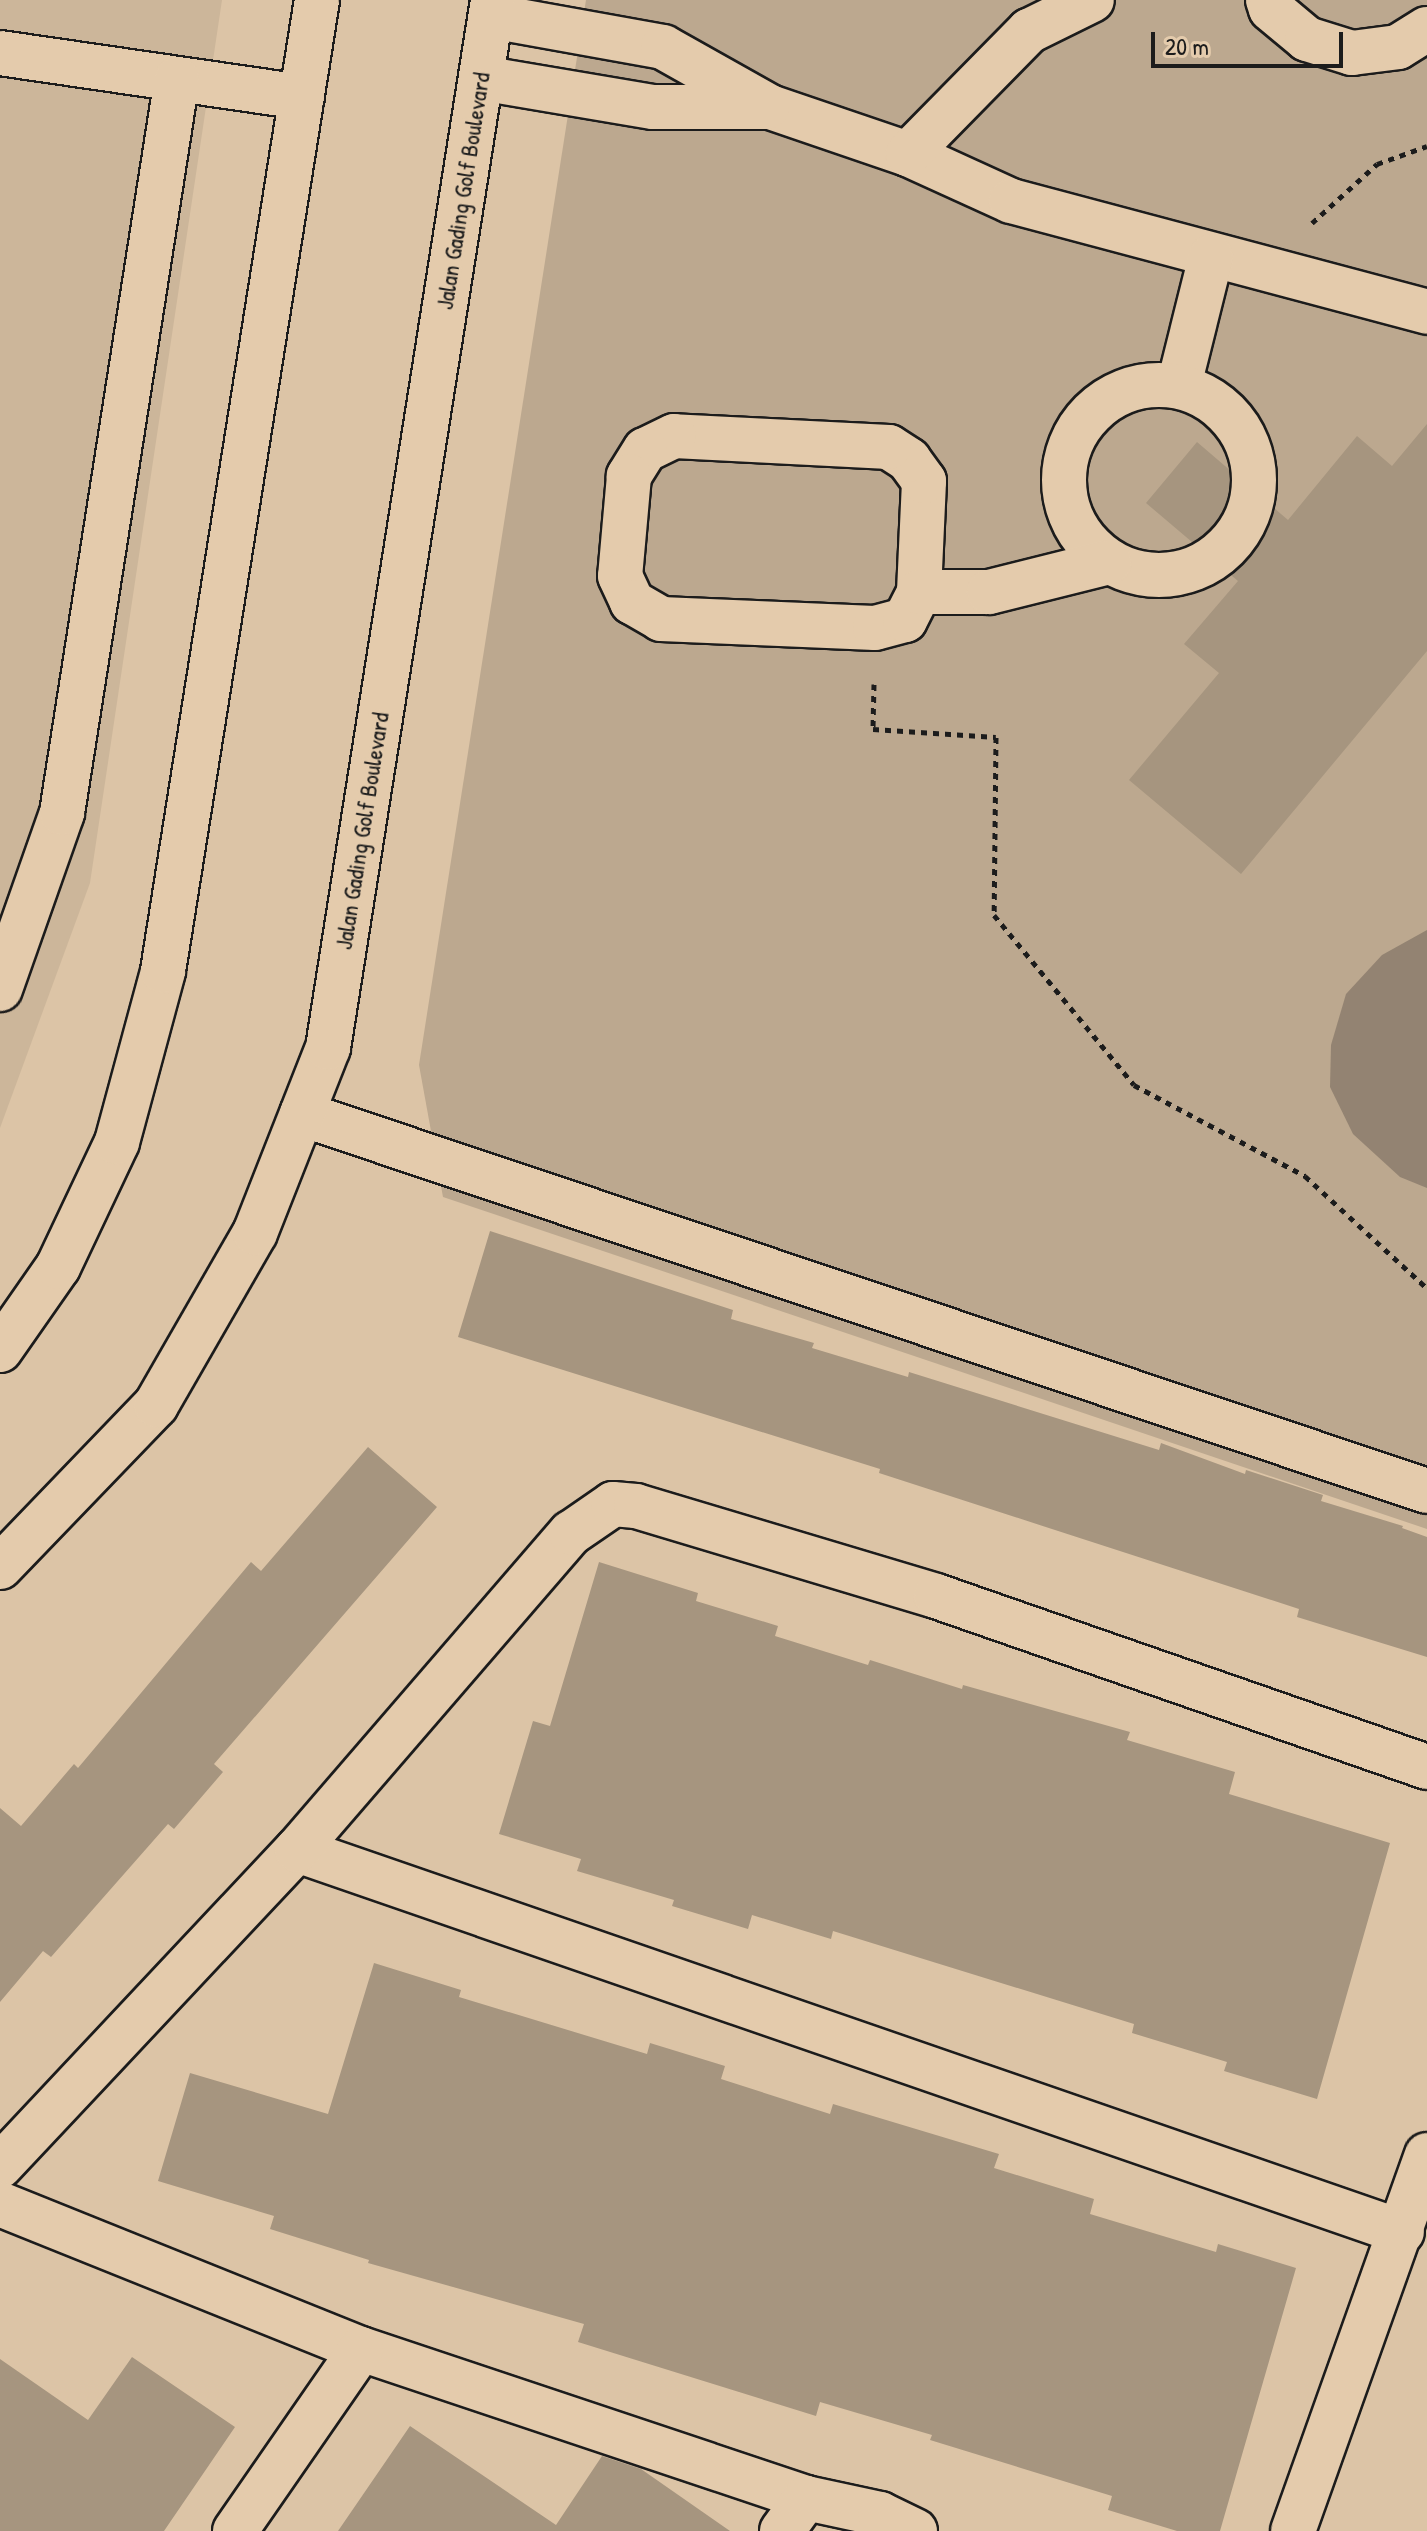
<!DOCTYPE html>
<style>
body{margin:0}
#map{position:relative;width:1427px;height:2531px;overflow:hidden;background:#dcc4a6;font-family:"Patrick Hand",sans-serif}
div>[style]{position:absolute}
.built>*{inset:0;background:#ccb69a}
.green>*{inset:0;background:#bca88f}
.water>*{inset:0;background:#938372}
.building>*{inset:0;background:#a6957f}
.path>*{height:5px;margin-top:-2.5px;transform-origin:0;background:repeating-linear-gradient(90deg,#1c1c1c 0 6px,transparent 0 12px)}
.roads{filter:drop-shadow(2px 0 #1c1c1c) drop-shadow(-2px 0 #1c1c1c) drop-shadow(0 2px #1c1c1c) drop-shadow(0 -2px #1c1c1c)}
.minor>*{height:44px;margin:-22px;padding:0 22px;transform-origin:22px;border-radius:22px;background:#e4cbac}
.minor>.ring{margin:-22px;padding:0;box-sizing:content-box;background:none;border:44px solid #e4cbac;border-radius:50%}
.major>*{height:44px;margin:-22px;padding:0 22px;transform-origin:22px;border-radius:22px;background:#e4cbac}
span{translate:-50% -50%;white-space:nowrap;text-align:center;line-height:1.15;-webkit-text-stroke:6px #e4cbac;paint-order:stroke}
.street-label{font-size:24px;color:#1c1c1c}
.scale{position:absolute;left:1151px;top:32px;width:192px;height:36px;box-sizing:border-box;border:4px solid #1c1c1c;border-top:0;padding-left:10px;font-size:24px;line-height:28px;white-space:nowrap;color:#1c1c1c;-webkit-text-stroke:6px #e4cbac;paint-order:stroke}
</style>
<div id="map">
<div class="built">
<div style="clip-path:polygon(0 0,222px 0,90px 883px,0 1128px)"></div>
</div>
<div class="green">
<div style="clip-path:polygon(586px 0,1427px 0,1427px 1529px,443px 1197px,419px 1065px)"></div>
</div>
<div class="water">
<div style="clip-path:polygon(1427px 930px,1427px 1188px,1400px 1177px,1353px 1134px,1330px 1087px,1331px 1045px,1346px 994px,1382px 955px)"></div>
</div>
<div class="building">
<div style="clip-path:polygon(1427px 424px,1427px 651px,1241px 874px,1129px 780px,1219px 673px,1184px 644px,1238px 581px,1146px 503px,1197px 442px,1288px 520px,1357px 436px,1392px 466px)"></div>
<div style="clip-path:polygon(490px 1231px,733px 1310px,731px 1319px,814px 1343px,812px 1348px,908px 1377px,909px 1372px,1159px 1450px,1161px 1443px,1245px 1474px,1246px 1470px,1323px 1495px,1321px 1501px,1403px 1526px,1402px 1528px,1427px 1537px,1427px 1657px,1297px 1617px,1299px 1609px,879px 1473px,880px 1469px,458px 1337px)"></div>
<div style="clip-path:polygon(368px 1447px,437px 1507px,214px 1764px,223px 1772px,174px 1829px,168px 1824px,51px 1957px,43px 1951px,0 2002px,0 1808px,21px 1826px,74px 1764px,78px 1768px,251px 1562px,261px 1571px)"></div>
<div style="clip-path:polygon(599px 1562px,698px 1593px,696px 1601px,778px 1626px,775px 1636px,868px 1665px,870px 1660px,962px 1689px,963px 1685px,1130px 1732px,1127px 1740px,1235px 1772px,1229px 1794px,1390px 1843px,1317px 2099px,1224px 2071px,1227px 2062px,1132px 2033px,1134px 2024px,833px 1931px,831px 1939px,752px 1915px,748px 1929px,672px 1906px,674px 1900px,577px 1871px,581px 1859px,499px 1834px,533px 1721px,550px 1726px)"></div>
<div style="clip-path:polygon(374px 1963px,461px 1990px,459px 1997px,647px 2054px,650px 2043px,725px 2066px,721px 2079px,830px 2114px,833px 2104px,999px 2154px,994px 2168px,1094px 2199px,1090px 2214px,1216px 2252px,1218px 2244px,1296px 2268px,1220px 2531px,1177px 2531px,1108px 2510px,1112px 2496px,930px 2440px,932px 2435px,820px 2402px,816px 2416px,578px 2342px,584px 2324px,368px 2263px,369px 2260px,270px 2229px,274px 2216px,158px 2181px,190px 2073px,328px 2114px)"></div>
<div style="clip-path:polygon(132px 2357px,235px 2427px,164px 2531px,0 2531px,0 2359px,88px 2420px)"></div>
<div style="clip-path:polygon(410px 2426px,556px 2525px,602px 2456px,641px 2469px,730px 2531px,338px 2531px)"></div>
</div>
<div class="path">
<div style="left:1312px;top:223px;width:88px;rotate:-42.2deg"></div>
<div style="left:1377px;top:164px;width:53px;rotate:-19.8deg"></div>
<div style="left:874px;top:684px;width:45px;rotate:91.3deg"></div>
<div style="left:873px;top:729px;width:123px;rotate:3.7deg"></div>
<div style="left:996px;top:737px;width:178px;rotate:90.6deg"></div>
<div style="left:994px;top:915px;width:220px;rotate:50.5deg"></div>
<div style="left:1134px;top:1085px;width:194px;rotate:28deg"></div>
<div style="left:1305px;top:1176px;width:166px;rotate:42.6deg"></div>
</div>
<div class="roads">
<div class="minor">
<div style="left:1268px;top:0;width:9px;rotate:72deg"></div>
<div style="left:1271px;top:9px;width:47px;rotate:39.8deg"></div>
<div style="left:1307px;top:39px;width:47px;rotate:17.3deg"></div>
<div style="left:1352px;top:53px;width:46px;rotate:-7.4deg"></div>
<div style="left:1398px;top:47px;width:34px;rotate:-32deg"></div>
<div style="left:491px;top:16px;width:175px;rotate:10.2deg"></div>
<div style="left:663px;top:47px;width:123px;rotate:29.3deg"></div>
<div style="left:770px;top:107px;width:146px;rotate:18.8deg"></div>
<div style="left:908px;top:154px;width:113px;rotate:24.5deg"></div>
<div style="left:1011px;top:201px;width:431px;rotate:14.9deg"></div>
<div style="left:0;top:53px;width:305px;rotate:8.3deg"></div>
<div style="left:481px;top:78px;width:174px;rotate:9.6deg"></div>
<div style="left:653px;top:107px;width:114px"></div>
<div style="left:908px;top:154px;width:173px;rotate:-45.5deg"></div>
<div style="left:1029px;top:31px;width:70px;rotate:-26.2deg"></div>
<div style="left:1179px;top:385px;width:132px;rotate:-76deg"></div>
<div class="ring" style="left:1064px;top:385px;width:146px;height:146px"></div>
<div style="left:919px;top:592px;width:111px;rotate:-87.4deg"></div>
<div style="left:924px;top:481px;width:26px;rotate:-126deg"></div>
<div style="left:909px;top:460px;width:24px;rotate:-147deg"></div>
<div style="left:889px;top:447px;width:215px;rotate:-177.1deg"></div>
<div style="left:674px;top:436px;width:32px;rotate:154deg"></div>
<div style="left:645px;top:450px;width:31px;rotate:122deg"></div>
<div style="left:629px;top:476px;width:100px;rotate:95.1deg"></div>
<div style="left:620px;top:576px;width:29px;rotate:65deg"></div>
<div style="left:632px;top:602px;width:34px;rotate:30deg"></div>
<div style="left:661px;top:619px;width:214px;rotate:2.4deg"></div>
<div style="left:875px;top:628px;width:31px;rotate:-15deg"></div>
<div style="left:905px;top:620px;width:31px;rotate:-63deg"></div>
<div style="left:919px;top:592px;width:70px"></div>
<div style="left:989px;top:592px;width:124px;rotate:-14deg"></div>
<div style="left:0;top:989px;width:187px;rotate:-70.6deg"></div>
<div style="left:62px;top:813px;width:743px;rotate:-81.1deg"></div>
<div style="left:302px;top:1114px;width:1186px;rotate:18.53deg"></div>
<div style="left:297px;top:1850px;width:1169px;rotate:19.07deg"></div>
<div style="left:0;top:2166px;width:434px;rotate:-46.8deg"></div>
<div style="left:297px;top:1850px;width:419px;rotate:-49.2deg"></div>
<div style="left:571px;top:1533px;width:51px;rotate:-34.6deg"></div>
<div style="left:613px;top:1504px;width:23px;rotate:5deg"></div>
<div style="left:636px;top:1506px;width:313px;rotate:16.7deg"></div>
<div style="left:936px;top:1596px;width:520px;rotate:19.2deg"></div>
<div style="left:0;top:2204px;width:389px;rotate:21.9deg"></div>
<div style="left:361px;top:2349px;width:469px;rotate:18.5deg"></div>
<div style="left:806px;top:2498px;width:76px;rotate:12.2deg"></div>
<div style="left:880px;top:2514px;width:39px;rotate:26deg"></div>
<div style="left:235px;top:2531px;width:221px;rotate:-55.3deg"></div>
<div style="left:782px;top:2531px;width:41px;rotate:-54deg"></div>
<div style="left:1293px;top:2531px;width:399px;rotate:-70.4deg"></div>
</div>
<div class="major">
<div style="left:0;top:1350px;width:101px;rotate:-55.1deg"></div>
<div style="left:58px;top:1267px;width:138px;rotate:-64.7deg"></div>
<div style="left:117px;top:1142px;width:177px;rotate:-74.9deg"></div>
<div style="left:163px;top:971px;width:983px;rotate:-80.99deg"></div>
<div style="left:0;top:1567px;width:225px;rotate:-46.1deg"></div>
<div style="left:156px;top:1405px;width:198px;rotate:-60.1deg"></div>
<div style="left:255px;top:1233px;width:199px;rotate:-68.5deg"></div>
<div style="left:328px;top:1048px;width:1061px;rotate:-81.05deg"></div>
</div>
</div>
<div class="street-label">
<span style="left:463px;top:191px;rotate:-81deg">Jalan Gading Golf Boulevard</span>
<span style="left:362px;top:831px;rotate:-81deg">Jalan Gading Golf Boulevard</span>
</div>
<div class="scale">20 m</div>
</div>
